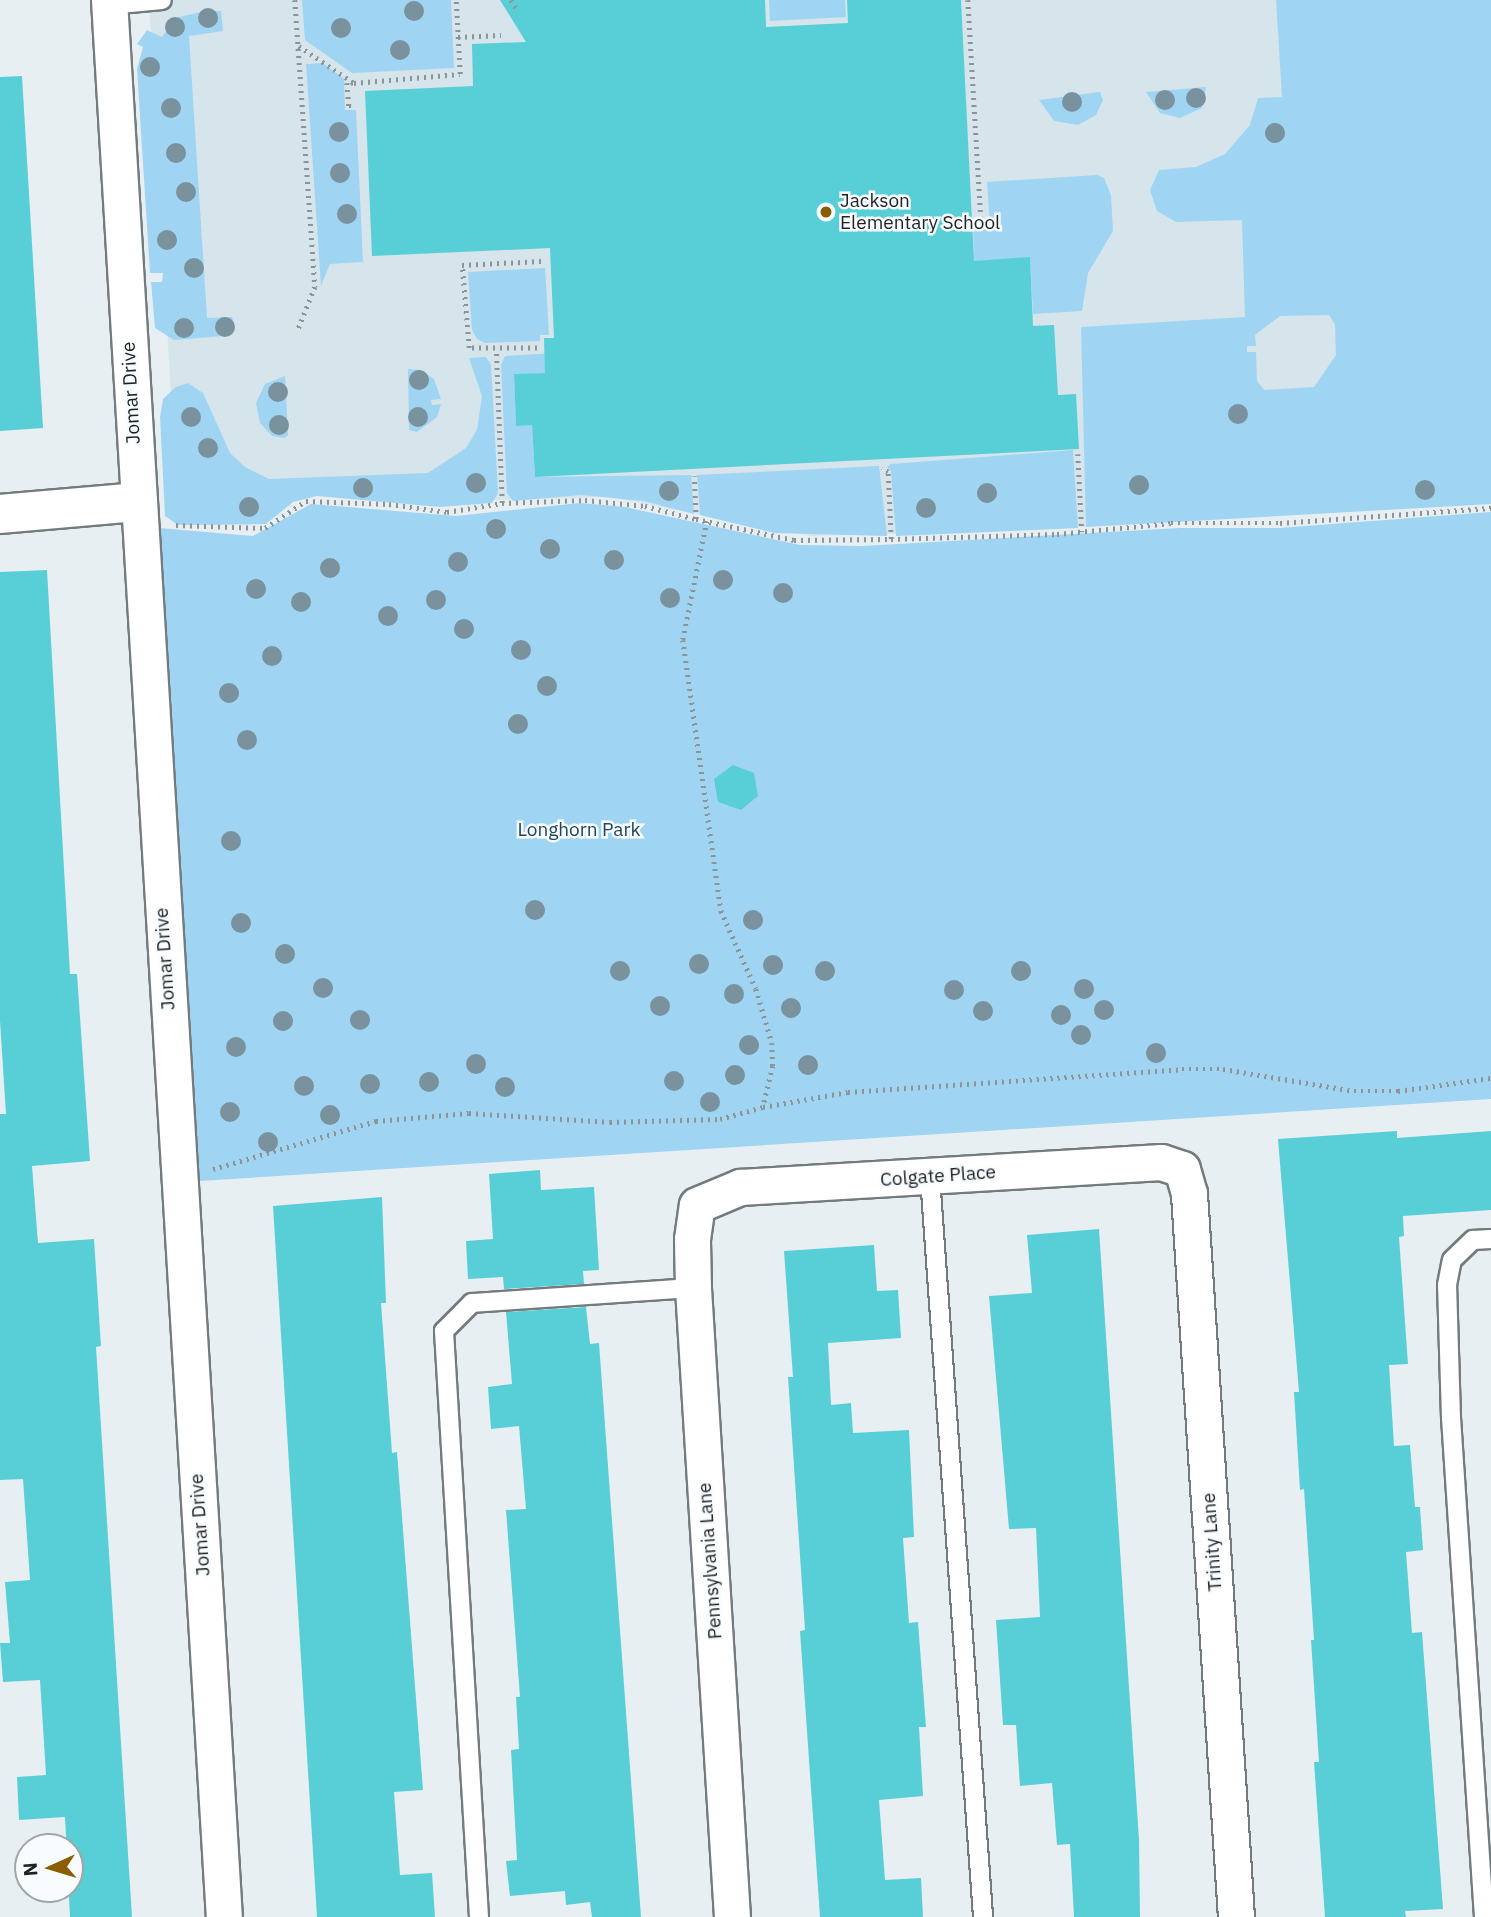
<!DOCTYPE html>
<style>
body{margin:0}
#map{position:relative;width:1491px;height:1917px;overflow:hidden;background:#e8eff3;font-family:"IBM Plex Sans",sans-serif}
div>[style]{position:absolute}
.built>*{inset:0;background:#d6e4ec}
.green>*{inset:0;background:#9fd5f2}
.building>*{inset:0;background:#58cfd6}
.path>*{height:4.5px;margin-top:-2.25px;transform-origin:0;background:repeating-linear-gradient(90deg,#8e9395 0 2px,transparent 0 7px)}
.roads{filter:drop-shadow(2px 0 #747b7e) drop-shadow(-2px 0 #747b7e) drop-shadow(0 2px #747b7e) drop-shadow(0 -2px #747b7e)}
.lane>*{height:18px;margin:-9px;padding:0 9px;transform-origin:9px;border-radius:9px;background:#fff}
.street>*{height:35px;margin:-17.5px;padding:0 17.5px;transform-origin:17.5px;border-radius:17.5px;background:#fff}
.secondary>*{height:38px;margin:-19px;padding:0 19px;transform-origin:19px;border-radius:19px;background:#fff}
.trees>*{width:20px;height:20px;margin:-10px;border-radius:50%;background:#79929e}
.dots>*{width:19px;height:19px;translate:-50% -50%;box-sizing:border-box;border:4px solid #f8fcfe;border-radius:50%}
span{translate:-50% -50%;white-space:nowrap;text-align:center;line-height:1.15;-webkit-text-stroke:5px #f8fcfe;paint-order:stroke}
.poi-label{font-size:19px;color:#1f2223}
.left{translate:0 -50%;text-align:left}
.street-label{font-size:19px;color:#1f2223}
.park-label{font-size:19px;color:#1f4659}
.north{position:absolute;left:14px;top:1833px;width:70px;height:70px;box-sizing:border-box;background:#f8fcfe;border:2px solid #a1a5a6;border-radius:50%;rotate:266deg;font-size:19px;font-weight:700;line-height:28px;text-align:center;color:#1f2223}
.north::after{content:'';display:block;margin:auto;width:24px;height:32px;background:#895d00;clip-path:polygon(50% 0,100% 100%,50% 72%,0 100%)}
</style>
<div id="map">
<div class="built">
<div style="clip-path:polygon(149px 0,1491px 0,1270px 515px,1032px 530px,811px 536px,609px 497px,466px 501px,300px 493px,250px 525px,178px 525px)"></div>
</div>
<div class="green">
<div style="clip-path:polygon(302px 0,451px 0,454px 68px,352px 73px,305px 40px)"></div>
<div style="clip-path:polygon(769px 0,845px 0,846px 17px,770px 21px)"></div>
<div style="clip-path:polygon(evenodd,1276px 0,1491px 0,1491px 504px,1086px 527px,1081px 327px,1245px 317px,1242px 220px,1176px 222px,1157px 211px,1150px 190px,1159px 170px,1196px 167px,1225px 154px,1250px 125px,1258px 98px,1282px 97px,1276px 0,1329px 315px,1335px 325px,1336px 355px,1314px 387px,1264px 390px,1257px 381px,1256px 352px,1247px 352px,1247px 346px,1256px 346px,1255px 335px,1280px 316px,1329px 315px)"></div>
<div style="clip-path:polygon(205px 11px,221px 11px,223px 31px,189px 36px,207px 318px,232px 317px,235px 327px,224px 336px,174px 340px,155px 328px,151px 282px,162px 282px,163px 273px,150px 273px,137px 69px,143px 47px,137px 44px,147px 30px,162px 37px,175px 18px)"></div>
<div style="clip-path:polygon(323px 63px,344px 79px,345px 110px,356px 110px,363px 262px,330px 264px,321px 286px,306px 64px)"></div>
<div style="clip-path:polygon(1206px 87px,1202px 108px,1180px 118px,1160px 113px,1146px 92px)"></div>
<div style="clip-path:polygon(1100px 92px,1103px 100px,1096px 115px,1078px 125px,1054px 121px,1039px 100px)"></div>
<div style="clip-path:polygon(1097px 175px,1104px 178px,1111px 195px,1113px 231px,1088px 273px,1082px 311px,1033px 314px,1030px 258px,974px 261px,973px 228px,990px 226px,987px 182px)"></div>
<div style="clip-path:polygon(545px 268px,549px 335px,540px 335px,540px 341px,485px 343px,477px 339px,472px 330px,468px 272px)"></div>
<div style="clip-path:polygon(555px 353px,556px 372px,514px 375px,516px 425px,532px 425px,535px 477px,691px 475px,694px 514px,644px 501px,581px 495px,513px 501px,507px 493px,501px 365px,505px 356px)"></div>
<div style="clip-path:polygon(486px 357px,491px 365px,498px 493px,492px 503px,440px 507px,317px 496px,293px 502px,266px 524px,178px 525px,165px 516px,160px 417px,163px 399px,176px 387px,188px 383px,203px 393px,230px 453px,245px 467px,269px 479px,428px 473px,466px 448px,477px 430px,482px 396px,469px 358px)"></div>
<div style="clip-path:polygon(408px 369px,421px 370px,434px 379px,441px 399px,431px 400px,432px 405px,441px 404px,437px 417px,417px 432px,409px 430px)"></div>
<div style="clip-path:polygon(285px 376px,288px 435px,285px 438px,272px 436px,260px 423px,256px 403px,265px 384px)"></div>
<div style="clip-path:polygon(1073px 450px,1078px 528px,896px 536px,891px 471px,887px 467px,891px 464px)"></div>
<div style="clip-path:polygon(879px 466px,887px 536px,774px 533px,700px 515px,697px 475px)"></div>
<div style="clip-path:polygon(580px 503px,625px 507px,800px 545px,862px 546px,1180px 528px,1279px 528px,1491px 512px,1491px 1099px,200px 1181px,159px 528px,253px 536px,311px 504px,456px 516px)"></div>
</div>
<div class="building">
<div style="clip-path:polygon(500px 0,765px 0,766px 27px,848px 23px,847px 0,961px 0,974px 261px,1030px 257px,1033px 326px,1054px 325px,1058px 395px,1076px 394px,1079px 449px,535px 477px,532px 425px,516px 426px,514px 374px,545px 373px,544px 338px,554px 338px,550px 248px,372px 256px,365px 91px,473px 86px,472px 44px,526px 42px)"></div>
<div style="clip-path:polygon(22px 76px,43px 428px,0 431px,0 77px)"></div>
<div style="clip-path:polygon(47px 570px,70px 974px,77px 974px,90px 1161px,32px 1166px,38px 1243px,94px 1239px,101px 1346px,96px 1347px,132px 1917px,70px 1917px,65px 1817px,19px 1820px,17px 1777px,46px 1775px,40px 1680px,3px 1682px,0 1643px,10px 1643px,5px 1582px,30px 1580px,23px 1479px,0 1480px,0 1114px,6px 1114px,0 1021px,0 572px)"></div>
<div style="clip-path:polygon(733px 765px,754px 773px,758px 796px,741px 810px,718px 802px,714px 779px)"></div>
<div style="clip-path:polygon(1397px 1131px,1397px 1138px,1491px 1131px,1491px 1210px,1403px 1216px,1404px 1236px,1399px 1237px,1408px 1364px,1389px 1365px,1394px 1446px,1410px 1445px,1415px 1507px,1420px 1507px,1423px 1550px,1406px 1552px,1412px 1633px,1422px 1632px,1443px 1909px,1405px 1911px,1406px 1917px,1325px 1917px,1314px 1762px,1319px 1762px,1311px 1640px,1314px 1640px,1304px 1489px,1300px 1490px,1294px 1392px,1299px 1392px,1278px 1139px)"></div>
<div style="clip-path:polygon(540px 1170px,541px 1190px,594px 1187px,599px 1270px,583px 1271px,584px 1284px,504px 1289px,503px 1277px,468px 1279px,466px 1241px,493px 1239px,489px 1174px)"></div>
<div style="clip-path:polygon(382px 1197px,386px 1303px,381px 1303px,392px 1453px,397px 1452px,423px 1790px,394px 1792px,400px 1875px,432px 1873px,435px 1917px,317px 1917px,273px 1206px)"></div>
<div style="clip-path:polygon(1099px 1229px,1139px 1840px,1140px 1917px,1074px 1917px,1070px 1844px,1057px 1845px,1052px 1783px,1020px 1786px,1016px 1725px,1003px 1725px,996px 1620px,1040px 1617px,1036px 1528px,1009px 1529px,989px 1296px,1032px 1293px,1027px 1235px)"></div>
<div style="clip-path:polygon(874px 1245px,877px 1291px,898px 1290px,901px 1338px,828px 1343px,831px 1405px,851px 1403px,853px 1433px,909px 1430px,914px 1537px,903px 1538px,909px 1623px,918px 1622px,926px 1727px,919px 1727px,923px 1796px,879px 1800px,885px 1880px,921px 1878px,923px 1917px,820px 1917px,800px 1631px,805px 1630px,788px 1377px,793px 1377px,784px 1251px)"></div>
<div style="clip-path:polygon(586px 1307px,590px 1344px,599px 1343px,641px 1917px,592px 1917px,590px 1902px,566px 1905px,565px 1891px,510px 1896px,506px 1861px,517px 1860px,511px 1750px,519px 1749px,516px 1697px,520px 1697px,506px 1510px,526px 1509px,519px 1426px,491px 1429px,488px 1387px,512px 1384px,506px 1312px)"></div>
</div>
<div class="path">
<div style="left:295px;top:0;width:288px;rotate:86deg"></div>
<div style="left:315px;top:287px;width:46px;rotate:111.6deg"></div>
<div style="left:511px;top:0;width:9px;rotate:58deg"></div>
<div style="left:968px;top:0;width:218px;rotate:86.6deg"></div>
<div style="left:458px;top:37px;width:43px;rotate:-2.7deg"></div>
<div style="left:299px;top:46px;width:66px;rotate:33.9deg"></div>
<div style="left:354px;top:83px;width:106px;rotate:-4.9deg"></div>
<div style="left:460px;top:74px;width:74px;rotate:-93.1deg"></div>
<div style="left:353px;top:83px;width:6px;rotate:180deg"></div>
<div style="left:347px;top:83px;width:23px;rotate:85deg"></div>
<div style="left:349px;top:106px;width:6px"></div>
<div style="left:537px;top:348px;width:68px;rotate:180deg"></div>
<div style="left:469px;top:348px;width:83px;rotate:-94.8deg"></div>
<div style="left:462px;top:265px;width:79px;rotate:-2.9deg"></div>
<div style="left:1078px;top:454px;width:78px;rotate:87.1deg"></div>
<div style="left:502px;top:503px;width:83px;rotate:-2.1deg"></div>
<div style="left:585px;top:500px;width:60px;rotate:5.7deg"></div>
<div style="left:645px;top:506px;width:53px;rotate:14.3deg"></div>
<div style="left:696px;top:519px;width:43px;rotate:-92.7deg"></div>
<div style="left:696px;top:519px;width:100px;rotate:12.1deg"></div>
<div style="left:794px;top:540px;width:97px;rotate:-0.6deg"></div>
<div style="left:891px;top:539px;width:67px;rotate:-92.6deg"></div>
<div style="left:888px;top:472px;width:7px;rotate:-153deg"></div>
<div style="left:707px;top:521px;width:121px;rotate:101.4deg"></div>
<div style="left:683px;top:640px;width:274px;rotate:82deg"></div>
<div style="left:721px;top:911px;width:85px;rotate:65.8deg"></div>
<div style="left:756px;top:989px;width:56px;rotate:73.5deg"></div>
<div style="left:772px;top:1043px;width:23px;rotate:88deg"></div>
<div style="left:773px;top:1066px;width:42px;rotate:103.7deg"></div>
<div style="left:763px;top:1107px;width:86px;rotate:-10deg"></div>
<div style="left:848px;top:1092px;width:335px;rotate:-3.9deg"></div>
<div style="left:1182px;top:1069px;width:41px"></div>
<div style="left:1223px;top:1069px;width:133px;rotate:9.5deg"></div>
<div style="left:1354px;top:1091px;width:44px"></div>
<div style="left:1398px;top:1091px;width:94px;rotate:-8deg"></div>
<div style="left:176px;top:525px;width:89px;rotate:1.9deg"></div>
<div style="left:265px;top:528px;width:49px;rotate:-33.4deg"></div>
<div style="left:306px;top:501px;width:83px;rotate:2.1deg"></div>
<div style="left:389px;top:504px;width:59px;rotate:7.9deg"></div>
<div style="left:447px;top:512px;width:56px;rotate:-9.3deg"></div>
<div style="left:502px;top:503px;width:154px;rotate:-92.2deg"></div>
<div style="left:891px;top:539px;width:166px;rotate:-1.7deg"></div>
<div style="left:1057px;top:534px;width:115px;rotate:-5.5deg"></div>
<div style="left:1171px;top:523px;width:109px"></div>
<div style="left:1280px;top:523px;width:212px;rotate:-4.1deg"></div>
<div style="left:213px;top:1169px;width:170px;rotate:-16.4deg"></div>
<div style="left:376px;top:1121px;width:93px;rotate:-4.9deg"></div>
<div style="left:469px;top:1113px;width:141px;rotate:3.7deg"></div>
<div style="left:610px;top:1122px;width:110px;rotate:-1.6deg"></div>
<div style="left:720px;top:1119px;width:45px;rotate:-15.6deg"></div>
</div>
<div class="roads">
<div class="lane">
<div style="left:109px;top:5px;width:53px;rotate:-5.4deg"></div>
<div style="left:930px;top:1177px;width:742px;rotate:85.9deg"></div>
<div style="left:479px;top:1917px;width:587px;rotate:-93.42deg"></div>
<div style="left:444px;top:1331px;width:40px;rotate:-45deg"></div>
<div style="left:472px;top:1303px;width:222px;rotate:-3.9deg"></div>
<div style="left:1484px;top:1917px;width:500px;rotate:-93.78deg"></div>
<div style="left:1451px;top:1418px;width:133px;rotate:-91.7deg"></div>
<div style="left:1447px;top:1285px;width:25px;rotate:-79deg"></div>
<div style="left:1452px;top:1260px;width:29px;rotate:-44deg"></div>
<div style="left:1473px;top:1240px;width:18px;rotate:-3deg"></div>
</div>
<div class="street">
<div style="left:109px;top:0;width:1920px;rotate:86.57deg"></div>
<div style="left:732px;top:1917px;width:630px;rotate:-93.55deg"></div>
<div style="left:693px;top:1288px;width:49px;rotate:-91.2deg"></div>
<div style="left:692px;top:1239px;width:34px;rotate:-82deg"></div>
<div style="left:697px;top:1205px;width:47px;rotate:-22.7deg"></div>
<div style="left:740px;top:1187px;width:422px;rotate:-3.4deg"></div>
<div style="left:1161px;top:1162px;width:22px;rotate:18deg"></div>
<div style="left:1182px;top:1169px;width:26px;rotate:74deg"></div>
<div style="left:1189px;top:1194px;width:725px;rotate:86.28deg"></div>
</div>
<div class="secondary">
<div style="left:0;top:514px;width:138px;rotate:-5deg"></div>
</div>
</div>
<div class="trees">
<div style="left:414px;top:11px"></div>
<div style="left:208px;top:18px"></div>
<div style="left:175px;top:27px"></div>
<div style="left:341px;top:28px"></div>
<div style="left:400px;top:50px"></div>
<div style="left:150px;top:67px"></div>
<div style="left:1196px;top:98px"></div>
<div style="left:1165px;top:100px"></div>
<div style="left:1072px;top:102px"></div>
<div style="left:171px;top:108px"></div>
<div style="left:339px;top:132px"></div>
<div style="left:1275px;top:133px"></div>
<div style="left:176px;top:153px"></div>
<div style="left:340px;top:173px"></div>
<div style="left:186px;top:192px"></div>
<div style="left:347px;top:214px"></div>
<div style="left:167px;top:240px"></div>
<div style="left:194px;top:268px"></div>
<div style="left:225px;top:327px"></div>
<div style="left:184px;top:328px"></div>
<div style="left:419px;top:380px"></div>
<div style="left:278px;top:392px"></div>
<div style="left:1238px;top:414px"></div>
<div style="left:191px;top:417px"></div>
<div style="left:418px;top:417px"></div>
<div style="left:279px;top:425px"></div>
<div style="left:208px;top:448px"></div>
<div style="left:476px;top:483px"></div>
<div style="left:1139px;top:485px"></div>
<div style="left:363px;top:488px"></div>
<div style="left:1425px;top:490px"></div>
<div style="left:669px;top:491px"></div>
<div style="left:987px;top:493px"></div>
<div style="left:249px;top:507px"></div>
<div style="left:926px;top:508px"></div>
<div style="left:496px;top:529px"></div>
<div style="left:550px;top:549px"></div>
<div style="left:614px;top:560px"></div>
<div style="left:458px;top:562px"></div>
<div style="left:330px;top:568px"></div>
<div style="left:723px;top:580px"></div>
<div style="left:256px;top:589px"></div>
<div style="left:783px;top:593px"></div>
<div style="left:670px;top:598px"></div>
<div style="left:436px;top:600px"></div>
<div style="left:301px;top:602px"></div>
<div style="left:388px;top:616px"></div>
<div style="left:464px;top:629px"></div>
<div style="left:521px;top:650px"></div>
<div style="left:272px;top:656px"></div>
<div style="left:547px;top:686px"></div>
<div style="left:229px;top:693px"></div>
<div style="left:518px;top:724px"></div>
<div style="left:247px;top:740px"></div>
<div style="left:231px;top:841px"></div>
<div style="left:535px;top:910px"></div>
<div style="left:753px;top:920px"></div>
<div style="left:241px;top:923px"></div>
<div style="left:285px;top:954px"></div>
<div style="left:699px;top:964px"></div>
<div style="left:773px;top:965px"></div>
<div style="left:620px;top:971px"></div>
<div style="left:825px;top:971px"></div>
<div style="left:1021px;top:971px"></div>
<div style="left:323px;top:988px"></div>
<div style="left:1084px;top:989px"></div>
<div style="left:954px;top:990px"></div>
<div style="left:734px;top:994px"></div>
<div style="left:660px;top:1006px"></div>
<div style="left:791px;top:1008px"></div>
<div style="left:1104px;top:1010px"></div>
<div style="left:983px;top:1011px"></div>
<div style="left:1061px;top:1015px"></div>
<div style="left:360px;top:1020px"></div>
<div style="left:283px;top:1021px"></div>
<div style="left:1081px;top:1035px"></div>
<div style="left:749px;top:1045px"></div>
<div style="left:236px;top:1047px"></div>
<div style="left:1156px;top:1053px"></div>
<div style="left:476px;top:1064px"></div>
<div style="left:808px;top:1065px"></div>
<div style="left:735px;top:1075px"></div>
<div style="left:674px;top:1081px"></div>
<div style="left:429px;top:1082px"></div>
<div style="left:370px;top:1084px"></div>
<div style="left:304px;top:1086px"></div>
<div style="left:505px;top:1087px"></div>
<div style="left:710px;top:1102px"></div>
<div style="left:230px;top:1112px"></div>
<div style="left:330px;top:1115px"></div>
<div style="left:268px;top:1142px"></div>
</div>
<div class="dots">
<div style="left:826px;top:212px;background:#895d00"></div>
</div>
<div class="poi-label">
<span class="left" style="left:840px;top:212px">Jackson<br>Elementary School</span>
</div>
<div class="street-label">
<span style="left:131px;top:393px;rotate:-93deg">Jomar Drive</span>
<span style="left:165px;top:959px;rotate:-94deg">Jomar Drive</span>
<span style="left:938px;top:1176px;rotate:-4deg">Colgate Place</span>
<span style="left:200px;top:1525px;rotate:-94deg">Jomar Drive</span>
<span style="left:1212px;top:1542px;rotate:-94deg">Trinity Lane</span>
<span style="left:710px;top:1561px;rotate:-94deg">Pennsylvania Lane</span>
</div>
<div class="park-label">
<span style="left:579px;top:830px">Longhorn Park</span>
</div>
<div class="north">N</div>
</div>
